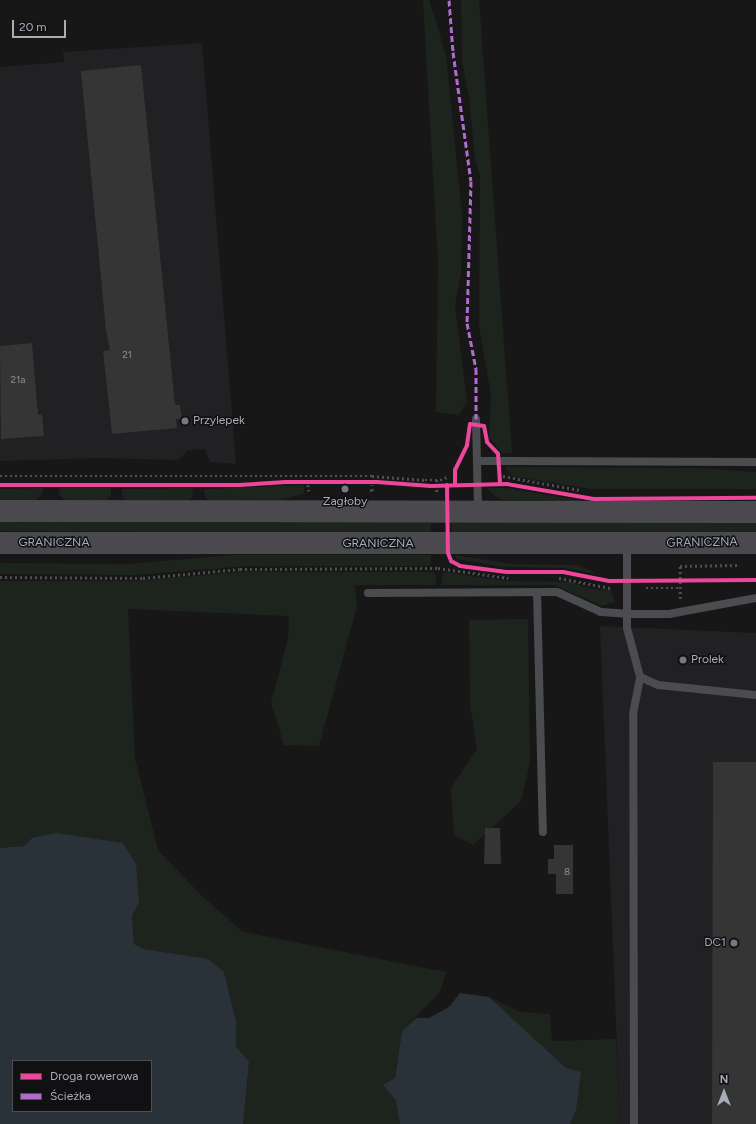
<!DOCTYPE html>
<meta charset="utf-8">
<style>
body{margin:0}
#map{position:relative;width:756px;height:1124px;overflow:hidden;background:#171717;font-family:Figtree,sans-serif}
div>[style]{position:absolute}
.built>*{inset:0;background:#212123}
.green>*{inset:0;background:#1d241e}
.water>*{inset:0;background:#2a3239}
.building>*{inset:0;background:#353536}
.path>*{height:2.5px;margin-top:-1.25px;transform-origin:0;background:repeating-linear-gradient(90deg,#4d4e52 0 2px,transparent 0 5px)}
.service>*{height:8px;margin:-4px;padding:0 4px;transform-origin:4px;border-radius:4px;background:#4b4c50}
.secondary>*{height:22px;margin:-11px;padding:0 11px;transform-origin:11px;border-radius:11px;background:#4a4a4e}
.quiet>*{height:3px;margin-top:-1.5px;transform-origin:0;background:repeating-linear-gradient(90deg,#b06ccc 0 6px,transparent 0 9px)}
.cycleway>*{height:4px;margin:-2px;padding:0 2px;transform-origin:2px;border-radius:2px;background:#ed469a}
.dots>*{width:11px;height:11px;translate:-50% -50%;box-sizing:border-box;border:2px solid #111113;border-radius:50%}
span{translate:-50% -50%;white-space:nowrap;text-align:center;line-height:1.15;-webkit-text-stroke:3px #111113;paint-order:stroke}
.number-label{font-size:10px;color:#8b8f98}
.number-label span{-webkit-text-stroke-width:0}
.poi-label{font-size:12px;color:#a8adb8}
.left{translate:0 -50%;text-align:left}
.right{translate:-100% -50%;text-align:right}
.street-label{font-size:12px;color:#a8adb8}
.legend{position:absolute;left:12px;top:1060px;width:140px;height:52px;box-sizing:border-box;background:#111113;border:1px solid #4d4f55;margin:0;padding:5px 7px;list-style:none;font-size:12px;color:#a8adb8}
.legend li{display:flex;align-items:center;gap:8px;height:20px}
.legend b{width:20px;border:1px solid #4d4f55}
.north{position:absolute;left:704px;top:1072px;width:40px;height:40px;-webkit-text-stroke:3px #111113;paint-order:stroke;rotate:0deg;font-size:11px;font-weight:700;line-height:16px;text-align:center;color:#a8adb8}
.north::after{content:'';display:block;margin:auto;width:14px;height:18px;background:#a8adb8;clip-path:polygon(50% 0,100% 100%,50% 72%,0 100%)}
.scale{position:absolute;left:12px;top:20px;width:54px;height:18px;box-sizing:border-box;border:2px solid #a8adb8;border-top:0;padding-left:5px;font-size:12px;line-height:14px;white-space:nowrap;color:#a8adb8;-webkit-text-stroke:3px #111113;paint-order:stroke}
</style>
<div id="map">
<div class="built">
<div style="clip-path:polygon(202px 43px,236px 464px,210px 462px,205px 449px,188px 450px,179px 460px,100px 458px,0 461px,0 67px,64px 62px,63px 52px)"></div>
<div style="clip-path:polygon(600px 626px,756px 633px,756px 1124px,620px 1124px)"></div>
</div>
<div class="green">
<div style="clip-path:polygon(423px 0,429px 0,446px 55px,462px 214px,461px 273px,455px 305px,467px 402px,459px 415px,436px 412px,438px 262px)"></div>
<div style="clip-path:polygon(461px 0,479px 0,512px 453px,502px 453px,489px 437px,491px 395px,479px 326px,480px 176px,475px 158px,469px 97px,462px 62px)"></div>
<div style="clip-path:polygon(505px 467px,696px 468px,756px 472px,756px 489px,590px 489px,512px 476px)"></div>
<div style="clip-path:polygon(304px 485px,304px 494px,279px 500px,209px 500px,205px 496px,204px 489px)"></div>
<div style="clip-path:polygon(43px 488px,42px 494px,36px 500px,0 500px,0 489px)"></div>
<div style="clip-path:polygon(59px 488px,111px 488px,111px 496px,106px 500px,65px 500px,59px 494px)"></div>
<div style="clip-path:polygon(192px 488px,193px 496px,189px 500px,126px 500px,122px 496px,122px 489px)"></div>
<div style="clip-path:polygon(487px 488px,506px 488px,583px 501px,504px 500px,495px 497px)"></div>
<div style="clip-path:polygon(0 522px,431px 523px,431px 533px,0 531px)"></div>
<div style="clip-path:polygon(756px 522px,756px 532px,517px 533px,452px 533px,451px 523px)"></div>
<div style="clip-path:polygon(234px 555px,431px 555px,431px 564px,429px 566px,248px 566px,135px 575px,0 574px,0 563px,126px 564px)"></div>
<div style="clip-path:polygon(455px 555px,514px 564px,578px 565px,600px 575px,565px 568px,503px 567px,457px 559px)"></div>
<div style="clip-path:polygon(240px 572px,433px 572px,436px 575px,436px 585px,355px 585px,357px 606px,319px 746px,284px 745px,271px 703px,288px 639px,289px 616px,128px 609px,135px 758px,158px 850px,202px 896px,243px 932px,446px 972px,440px 992px,402px 1031px,395px 1078px,400px 1124px,243px 1124px,249px 1062px,236px 1046px,236px 1021px,224px 972px,172px 954px,143px 949px,134px 944px,132px 915px,139px 902px,32px 838px,24px 846px,0 848px,0 581px,135px 581px)"></div>
<div style="clip-path:polygon(445px 572px,505px 581px,570px 582px,592px 589px,611px 590px,615px 602px,602px 606px,555px 585px,442px 585px,442px 575px)"></div>
<div style="clip-path:polygon(528px 619px,530px 762px,521px 801px,473px 845px,454px 835px,451px 788px,477px 749px,470px 705px,469px 620px)"></div>
<div style="clip-path:polygon(489px 997px,520px 1012px,550px 1014px,552px 1041px,616px 1039px,620px 1124px,570px 1124px,576px 1110px,566px 1068px)"></div>
</div>
<div class="water">
<div style="clip-path:polygon(evenodd,56px 833px,123px 843px,136px 864px,139px 903px,132px 915px,134px 944px,143px 949px,208px 959px,224px 972px,236px 1021px,236px 1046px,249px 1062px,243px 1124px,0 1124px,0 848px,24px 846px,32px 838px,56px 833px,13px 1061px,151px 1061px,151px 1111px,13px 1111px,13px 1061px)"></div>
<div style="clip-path:polygon(460px 993px,489px 997px,566px 1068px,581px 1072px,576px 1110px,570px 1124px,400px 1124px,396px 1100px,383px 1085px,395px 1078px,402px 1031px,416px 1018px,429px 1018px,449px 1007px)"></div>
</div>
<div class="building">
<div style="clip-path:polygon(141px 65px,175px 405px,180px 405px,182px 419px,176px 419px,177px 428px,112px 434px,103px 351px,110px 350px,106px 330px,81px 71px)"></div>
<div style="clip-path:polygon(32px 343px,38px 415px,42px 414px,44px 436px,1px 439px,0 346px)"></div>
<div style="clip-path:polygon(713px 762px,756px 762px,756px 1124px,712px 1124px)"></div>
<div style="clip-path:polygon(485px 828px,500px 828px,501px 864px,484px 864px)"></div>
<div style="clip-path:polygon(554px 845px,573px 845px,573px 894px,556px 894px,556px 874px,548px 874px,548px 859px,554px 859px)"></div>
</div>
<div class="path">
<div style="left:0;top:476px;width:372px"></div>
<div style="left:372px;top:476px;width:53px;rotate:4.3deg"></div>
<div style="left:425px;top:480px;width:15px"></div>
<div style="left:440px;top:480px;width:10px;rotate:-24deg"></div>
<div style="left:503px;top:476px;width:78px;rotate:10.3deg"></div>
<div style="left:437px;top:480px;width:12px;rotate:90deg"></div>
<div style="left:308px;top:485px;width:6px;rotate:81deg"></div>
<div style="left:370px;top:491px;width:2px"></div>
<div style="left:372px;top:491px;width:6px;rotate:-90deg"></div>
<div style="left:0;top:577px;width:143px;rotate:0.4deg"></div>
<div style="left:143px;top:578px;width:97px;rotate:-5.3deg"></div>
<div style="left:240px;top:569px;width:198px;rotate:-0.3deg"></div>
<div style="left:438px;top:568px;width:71px;rotate:8.1deg"></div>
<div style="left:559px;top:578px;width:52px;rotate:11.1deg"></div>
<div style="left:646px;top:588px;width:34px"></div>
<div style="left:680px;top:599px;width:33px;rotate:-90deg"></div>
<div style="left:680px;top:566px;width:58px;rotate:-1deg"></div>
</div>
<div class="service">
<div style="left:476px;top:419px;width:91px;rotate:88.7deg"></div>
<div style="left:477px;top:461px;width:279px;rotate:0.2deg"></div>
<div style="left:627px;top:545px;width:83px;rotate:90deg"></div>
<div style="left:627px;top:628px;width:51px;rotate:75.1deg"></div>
<div style="left:640px;top:677px;width:20px;rotate:24deg"></div>
<div style="left:658px;top:685px;width:99px;rotate:5.8deg"></div>
<div style="left:537px;top:592px;width:240px;rotate:88.6deg"></div>
<div style="left:368px;top:593px;width:189px;rotate:-0.3deg"></div>
<div style="left:557px;top:592px;width:48px;rotate:24.4deg"></div>
<div style="left:601px;top:612px;width:26px;rotate:4deg"></div>
<div style="left:627px;top:614px;width:42px"></div>
<div style="left:669px;top:614px;width:88px;rotate:-10.4deg"></div>
<div style="left:634px;top:1124px;width:410px;rotate:-90.1deg"></div>
<div style="left:633px;top:714px;width:38px;rotate:-79deg"></div>
</div>
<div class="secondary">
<div style="left:0;top:511px;width:756px;rotate:0.08deg"></div>
<div style="left:0;top:543px;width:756px"></div>
</div>
<div class="quiet">
<div style="left:449px;top:0;width:52px;rotate:85.6deg"></div>
<div style="left:453px;top:52px;width:130px;rotate:82.1deg"></div>
<div style="left:471px;top:181px;width:142px;rotate:91.6deg"></div>
<div style="left:467px;top:323px;width:47px;rotate:78.9deg"></div>
<div style="left:476px;top:369px;width:50px;rotate:90deg"></div>
</div>
<div class="cycleway">
<div style="left:455px;top:484px;width:14px;rotate:-90deg"></div>
<div style="left:455px;top:470px;width:28px;rotate:-64deg"></div>
<div style="left:467px;top:445px;width:21px;rotate:-82deg"></div>
<div style="left:470px;top:424px;width:14px;rotate:8deg"></div>
<div style="left:484px;top:426px;width:16px;rotate:79deg"></div>
<div style="left:487px;top:442px;width:16px;rotate:47deg"></div>
<div style="left:498px;top:454px;width:30px;rotate:86deg"></div>
<div style="left:0;top:485px;width:239px"></div>
<div style="left:239px;top:485px;width:47px;rotate:-3.7deg"></div>
<div style="left:286px;top:482px;width:91px"></div>
<div style="left:377px;top:482px;width:54px;rotate:4.2deg"></div>
<div style="left:431px;top:486px;width:76px;rotate:-1.5deg"></div>
<div style="left:507px;top:484px;width:88px;rotate:9.8deg"></div>
<div style="left:594px;top:499px;width:162px;rotate:-0.4deg"></div>
<div style="left:447px;top:485px;width:68px;rotate:89.2deg"></div>
<div style="left:448px;top:553px;width:9px;rotate:69deg"></div>
<div style="left:451px;top:561px;width:10px;rotate:29deg"></div>
<div style="left:460px;top:566px;width:47px;rotate:7.3deg"></div>
<div style="left:507px;top:572px;width:56px"></div>
<div style="left:563px;top:572px;width:47px;rotate:11.1deg"></div>
<div style="left:609px;top:581px;width:147px;rotate:-0.4deg"></div>
</div>
<div class="dots">
<div style="left:185px;top:421px;background:#757880"></div>
<div style="left:345px;top:489px;background:#757880"></div>
<div style="left:683px;top:660px;background:#757880"></div>
<div style="left:734px;top:943px;background:#757880"></div>
</div>
<div class="number-label">
<span style="left:127px;top:355px">21</span>
<span style="left:18px;top:380px">21a</span>
<span style="left:567px;top:872px">8</span>
</div>
<div class="poi-label">
<span class="left" style="left:193px;top:421px">Przylepek</span>
<span style="left:345px;top:502px">Zagłoby</span>
<span class="left" style="left:691px;top:660px">Prolek</span>
<span class="right" style="left:726px;top:943px">DC1</span>
</div>
<div class="street-label">
<span style="left:54px;top:543px">GRANICZNA</span>
<span style="left:702px;top:543px;rotate:-1deg">GRANICZNA</span>
<span style="left:378px;top:544px">GRANICZNA</span>
</div>
<ul class="legend">
<li><b style="height:5px;background:#ed469a"></b>Droga rowerowa</li>
<li><b style="height:5px;background:#b06ccc"></b>Ścieżka</li>
</ul>
<div class="north">N</div>
<div class="scale">20 m</div>
</div>
